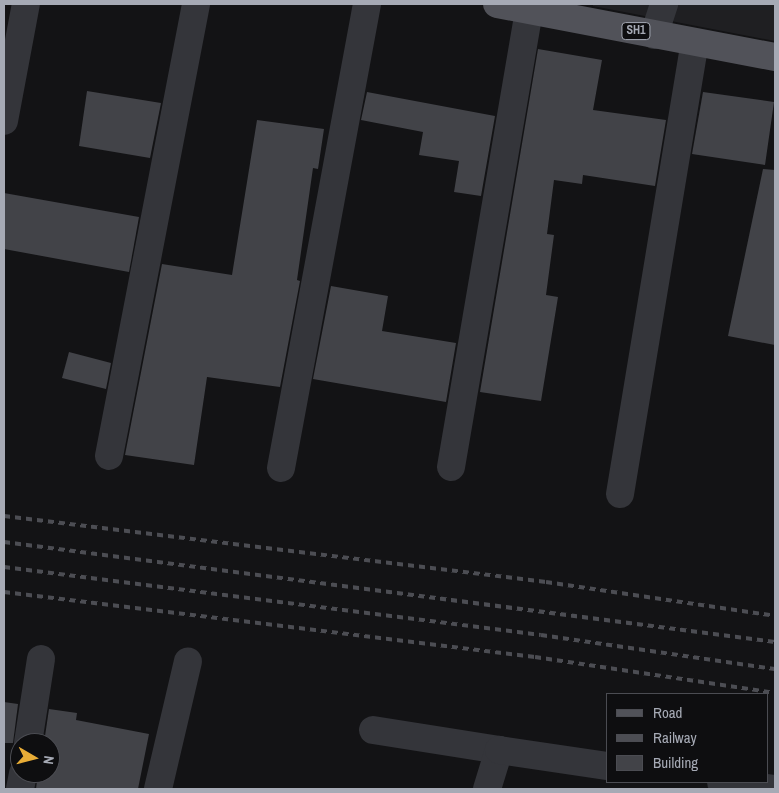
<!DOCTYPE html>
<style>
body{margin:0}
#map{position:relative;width:779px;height:793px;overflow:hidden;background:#131315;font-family:"Archivo Narrow",sans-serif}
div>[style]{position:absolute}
.built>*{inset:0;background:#1f1f22}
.building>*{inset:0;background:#424348}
.minor>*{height:28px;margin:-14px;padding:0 14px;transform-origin:14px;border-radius:14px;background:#34353a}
.major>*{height:28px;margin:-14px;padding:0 14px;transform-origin:14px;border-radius:14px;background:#515259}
.rail>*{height:4px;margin-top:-2px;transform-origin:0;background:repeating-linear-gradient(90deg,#4c4d53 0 6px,transparent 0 11px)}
span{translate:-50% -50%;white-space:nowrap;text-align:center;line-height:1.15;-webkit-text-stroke:4px #0e0e10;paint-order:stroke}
.shield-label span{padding:1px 4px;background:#0e0e10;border:1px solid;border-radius:4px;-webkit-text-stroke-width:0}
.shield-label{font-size:12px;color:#a6aab5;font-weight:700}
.frame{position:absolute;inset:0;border:5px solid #a6aab5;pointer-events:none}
.legend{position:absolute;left:606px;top:693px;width:162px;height:90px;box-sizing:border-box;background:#0e0e10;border:1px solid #4b4c52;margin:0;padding:6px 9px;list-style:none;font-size:15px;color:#a6aab5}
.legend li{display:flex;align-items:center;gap:10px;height:25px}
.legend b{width:25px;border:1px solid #4b4c52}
.north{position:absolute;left:10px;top:733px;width:50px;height:50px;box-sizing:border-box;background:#0e0e10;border:1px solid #4b4c52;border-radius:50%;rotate:98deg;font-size:14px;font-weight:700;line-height:20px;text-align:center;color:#a6aab5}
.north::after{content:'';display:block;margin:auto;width:18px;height:22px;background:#e9ad37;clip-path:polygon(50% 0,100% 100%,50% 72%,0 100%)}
</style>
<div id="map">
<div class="built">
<div style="clip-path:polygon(593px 4px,775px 4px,775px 41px,593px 6px)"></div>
</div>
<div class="building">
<div style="clip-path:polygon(538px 49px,602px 60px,593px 110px,666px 120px,655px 186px,583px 175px,582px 184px,554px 180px,547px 234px,554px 235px,546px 295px,558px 297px,541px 401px,480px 392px)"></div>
<div style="clip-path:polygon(87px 91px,161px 103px,150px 158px,79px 146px)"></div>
<div style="clip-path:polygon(367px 92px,495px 116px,481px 196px,454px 192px,459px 161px,419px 155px,423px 132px,361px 120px)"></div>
<div style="clip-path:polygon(703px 92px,774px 102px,765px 165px,692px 154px)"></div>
<div style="clip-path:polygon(257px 120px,324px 129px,318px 169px,313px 168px,297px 280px,300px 281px,280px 387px,207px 377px,194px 465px,125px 455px,162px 264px,232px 275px)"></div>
<div style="clip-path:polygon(763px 169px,775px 170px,775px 345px,728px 336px)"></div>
<div style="clip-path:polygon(4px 193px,139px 217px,129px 272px,4px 249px)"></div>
<div style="clip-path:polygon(331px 286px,388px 296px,382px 331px,456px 343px,446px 402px,313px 379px)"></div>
<div style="clip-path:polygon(69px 352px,111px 363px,106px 389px,62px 378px)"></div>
<div style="clip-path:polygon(4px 702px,18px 704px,13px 743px,4px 743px)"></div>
<div style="clip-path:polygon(49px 709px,77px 713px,76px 720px,149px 734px,138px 789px,36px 789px,38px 773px,50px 773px,50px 743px,44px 743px)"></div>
</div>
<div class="minor">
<div style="left:654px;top:35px;width:33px;rotate:-72deg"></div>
<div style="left:4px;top:121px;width:119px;rotate:-79.4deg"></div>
<div style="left:109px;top:456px;width:460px;rotate:-79.1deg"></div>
<div style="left:451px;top:467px;width:464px;rotate:-80.3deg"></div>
<div style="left:281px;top:468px;width:472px;rotate:-79.5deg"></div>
<div style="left:620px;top:494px;width:457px;rotate:-80.6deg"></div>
<div style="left:373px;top:730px;width:128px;rotate:9deg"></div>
<div style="left:28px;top:743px;width:85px;rotate:-81.2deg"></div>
<div style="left:721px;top:782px;width:53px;rotate:7.5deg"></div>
<div style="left:20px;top:789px;width:16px;rotate:-79deg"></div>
<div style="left:158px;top:789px;width:131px;rotate:-76.8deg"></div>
<div style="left:487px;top:789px;width:41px;rotate:-72.9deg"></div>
<div style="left:499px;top:750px;width:110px;rotate:8.4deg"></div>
</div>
<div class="major">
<div style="left:497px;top:4px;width:283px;rotate:10.8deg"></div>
</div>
<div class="rail">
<div style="left:4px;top:516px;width:546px;rotate:6.94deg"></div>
<div style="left:546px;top:582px;width:232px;rotate:8.4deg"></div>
<div style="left:4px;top:542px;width:777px;rotate:7.39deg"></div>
<div style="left:4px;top:567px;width:541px;rotate:7.22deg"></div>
<div style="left:541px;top:635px;width:236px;rotate:8.3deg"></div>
<div style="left:4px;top:592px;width:535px;rotate:6.98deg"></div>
<div style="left:535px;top:657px;width:243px;rotate:8.5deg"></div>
</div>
<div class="shield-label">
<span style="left:636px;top:31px">SH1</span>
</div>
<div class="frame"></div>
<ul class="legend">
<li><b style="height:6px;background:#515259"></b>Road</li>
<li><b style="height:6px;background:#4c4d53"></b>Railway</li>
<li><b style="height:14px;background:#424348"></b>Building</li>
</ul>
<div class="north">N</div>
</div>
